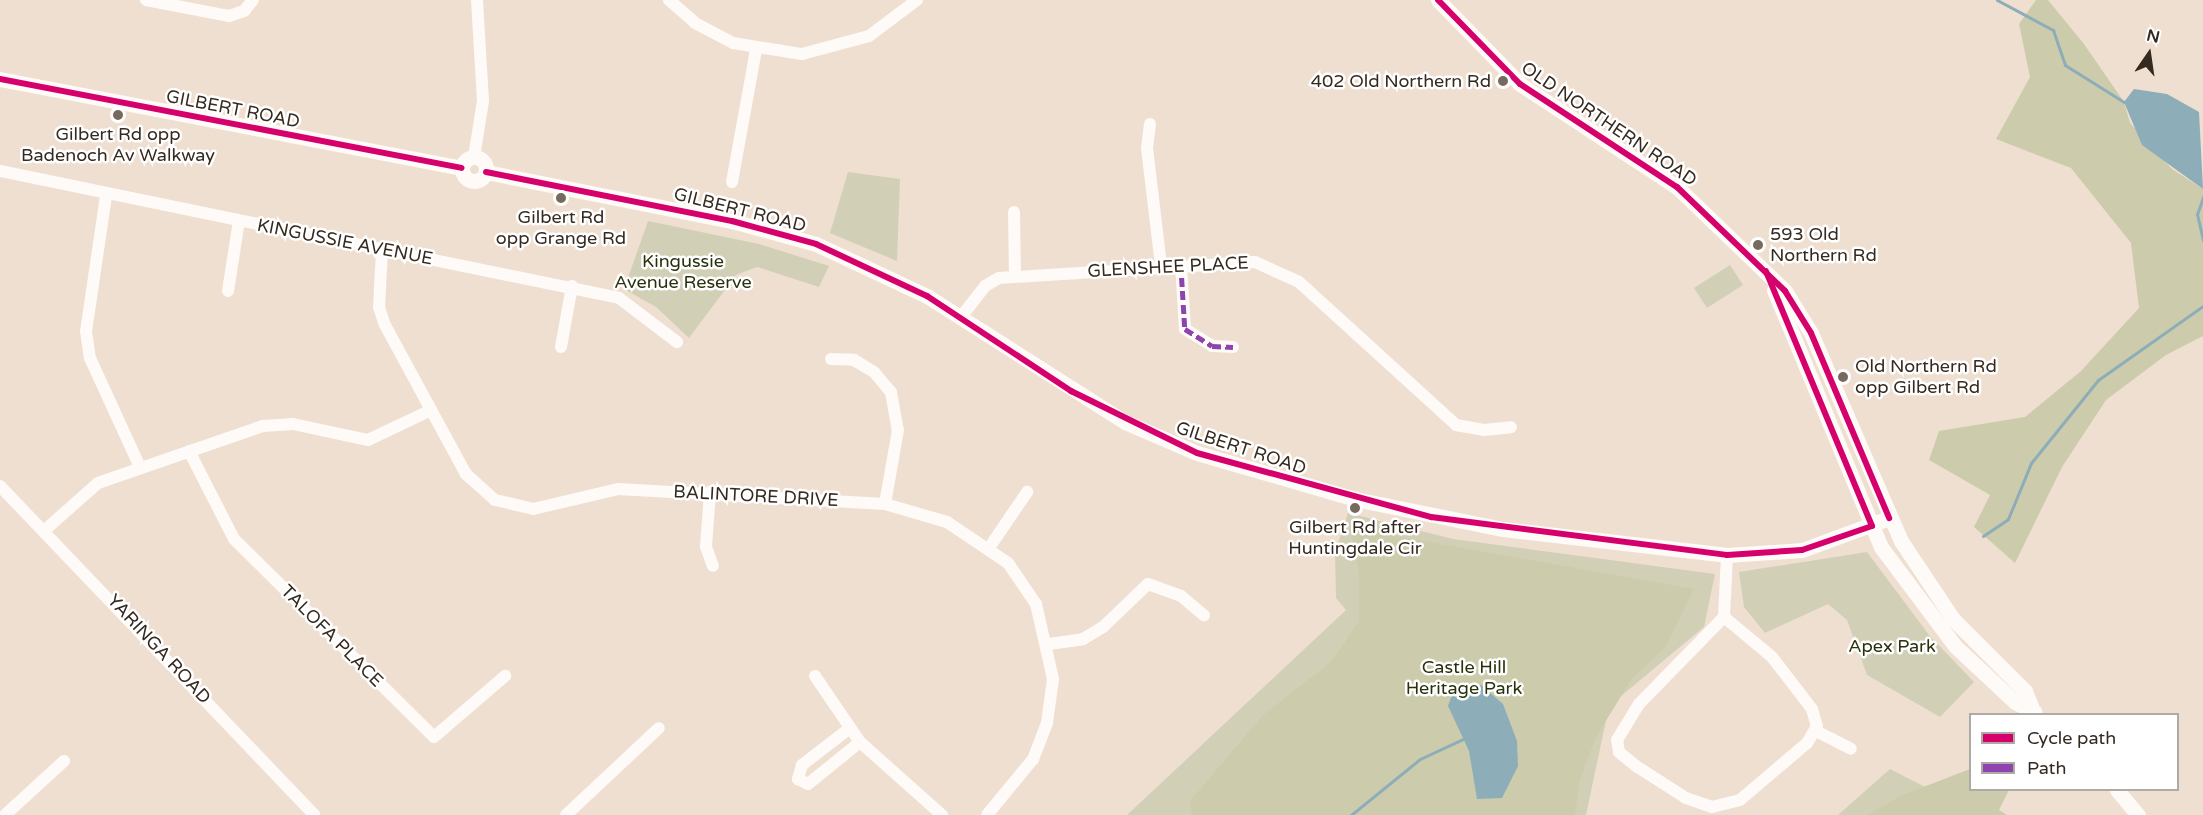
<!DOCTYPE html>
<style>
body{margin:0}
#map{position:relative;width:2203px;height:815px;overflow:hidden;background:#efdfd0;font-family:"Varela Round",sans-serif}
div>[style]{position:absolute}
.green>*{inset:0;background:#d1d0b6}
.forest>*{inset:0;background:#ccccac}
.water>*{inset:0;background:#8dadb8}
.stream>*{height:3px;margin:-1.5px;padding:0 1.5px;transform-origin:1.5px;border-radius:1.5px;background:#8dadb8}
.minor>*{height:12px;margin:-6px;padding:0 6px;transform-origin:6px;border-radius:6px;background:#fdfaf8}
.major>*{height:15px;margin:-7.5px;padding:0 7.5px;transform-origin:7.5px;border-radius:7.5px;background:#fdfaf8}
.major>.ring{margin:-7.5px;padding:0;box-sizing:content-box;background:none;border:15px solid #fdfaf8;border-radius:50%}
.quiet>*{height:4.5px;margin-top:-2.25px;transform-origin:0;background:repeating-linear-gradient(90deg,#8e44ad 0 9px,transparent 0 13.5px)}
.cycleway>*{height:6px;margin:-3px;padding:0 3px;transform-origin:3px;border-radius:3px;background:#d6006c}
.dots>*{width:16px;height:16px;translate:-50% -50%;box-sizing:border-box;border:3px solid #fff;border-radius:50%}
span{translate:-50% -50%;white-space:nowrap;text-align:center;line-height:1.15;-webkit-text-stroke:5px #fff;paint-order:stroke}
.poi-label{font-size:18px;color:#352a1f}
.right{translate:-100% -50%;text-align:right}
.left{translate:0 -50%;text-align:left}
.street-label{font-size:18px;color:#352a1f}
.park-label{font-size:18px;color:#28300c}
.legend{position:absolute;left:1969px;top:713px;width:210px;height:78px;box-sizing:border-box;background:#fff;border:2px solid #aeaaa5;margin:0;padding:8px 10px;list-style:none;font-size:18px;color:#352a1f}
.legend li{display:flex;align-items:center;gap:12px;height:30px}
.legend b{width:30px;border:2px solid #aeaaa5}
.north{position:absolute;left:2119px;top:24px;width:60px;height:60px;-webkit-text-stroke:4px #fff;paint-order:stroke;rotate:13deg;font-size:16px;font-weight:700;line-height:24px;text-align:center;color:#352a1f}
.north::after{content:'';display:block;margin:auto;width:21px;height:27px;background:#352a1f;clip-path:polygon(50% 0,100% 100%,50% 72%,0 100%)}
</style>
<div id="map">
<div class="green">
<div style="clip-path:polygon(848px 172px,900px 179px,897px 261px,830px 233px)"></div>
<div style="clip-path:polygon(648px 221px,759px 244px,829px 266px,819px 287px,757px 267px,736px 275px,689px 338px,656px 307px,624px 289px)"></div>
<div style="clip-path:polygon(1730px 265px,1743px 285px,1707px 308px,1694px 288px)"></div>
<div style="clip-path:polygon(1348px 513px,1453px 539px,1715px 574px,1704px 627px,1609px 706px,1586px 815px,1127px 815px,1346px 610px,1336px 598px,1335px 553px)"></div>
<div style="clip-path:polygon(1867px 552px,1929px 635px,1974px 682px,1940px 717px,1867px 675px,1847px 620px,1828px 604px,1765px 633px,1744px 607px,1739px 572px)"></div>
<div style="clip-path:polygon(1890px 769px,1980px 815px,1838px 815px)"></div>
</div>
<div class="forest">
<div style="clip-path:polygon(2036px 0,2048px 0,2084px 44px,2124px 102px,2130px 123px,2172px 169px,2203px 189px,2203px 336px,2166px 355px,2106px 400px,2062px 467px,2015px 563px,1974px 527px,1990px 495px,1929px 460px,1939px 431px,2025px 417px,2081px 371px,2139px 308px,2131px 243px,2071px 168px,1996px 139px,2030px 77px,2019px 24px)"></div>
<div style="clip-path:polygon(1350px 528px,1694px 589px,1666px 646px,1631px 680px,1596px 737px,1580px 780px,1575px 815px,1192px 815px,1190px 801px,1263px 715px,1332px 661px,1359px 621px,1359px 574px)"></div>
<div style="clip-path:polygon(1970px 769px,1970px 790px,2009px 790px,1999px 810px,2007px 815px,1868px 815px,1900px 796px)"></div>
</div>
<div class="water">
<div style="clip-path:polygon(2134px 89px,2167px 94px,2199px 112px,2203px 189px,2142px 145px,2124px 102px)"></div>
<div style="clip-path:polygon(1481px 685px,1503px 704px,1517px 741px,1518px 766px,1502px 798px,1477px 799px,1469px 751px,1448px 706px,1454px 689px)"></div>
</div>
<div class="stream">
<div style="left:1997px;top:0;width:64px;rotate:28.2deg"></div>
<div style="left:2053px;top:30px;width:37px;rotate:71deg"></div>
<div style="left:2065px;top:65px;width:70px;rotate:32.1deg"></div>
<div style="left:2203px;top:197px;width:18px;rotate:109deg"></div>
<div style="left:2197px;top:214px;width:27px;rotate:77deg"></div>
<div style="left:1983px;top:536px;width:30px;rotate:-34deg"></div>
<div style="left:2008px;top:519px;width:61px;rotate:-67.7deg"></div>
<div style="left:2031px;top:463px;width:107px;rotate:-51.1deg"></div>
<div style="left:2098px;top:380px;width:128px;rotate:-35.2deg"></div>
<div style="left:1351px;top:815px;width:89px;rotate:-39.1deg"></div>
<div style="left:1420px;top:759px;width:47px;rotate:-24.9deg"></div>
</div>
<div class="minor">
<div style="left:146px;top:0;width:85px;rotate:10.9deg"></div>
<div style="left:229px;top:16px;width:16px;rotate:-18deg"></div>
<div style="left:244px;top:11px;width:14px;rotate:-51deg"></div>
<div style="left:669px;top:0;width:35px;rotate:41deg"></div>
<div style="left:695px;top:23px;width:43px;rotate:27.8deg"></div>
<div style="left:733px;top:43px;width:70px;rotate:9.1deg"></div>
<div style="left:802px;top:54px;width:69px;rotate:-15deg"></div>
<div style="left:869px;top:36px;width:60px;rotate:-36.9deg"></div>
<div style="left:1150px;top:124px;width:24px;rotate:97deg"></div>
<div style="left:1147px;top:148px;width:119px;rotate:83.2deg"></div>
<div style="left:474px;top:157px;width:57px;rotate:-80.9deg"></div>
<div style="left:483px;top:101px;width:101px;rotate:-93.4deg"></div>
<div style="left:0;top:171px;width:632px;rotate:11.59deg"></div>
<div style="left:619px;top:298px;width:73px;rotate:37.2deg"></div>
<div style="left:732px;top:182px;width:134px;rotate:-79.7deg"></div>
<div style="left:106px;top:196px;width:136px;rotate:98.4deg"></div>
<div style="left:86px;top:331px;width:27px;rotate:82deg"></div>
<div style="left:90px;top:358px;width:118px;rotate:65.4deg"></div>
<div style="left:1014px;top:212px;width:64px;rotate:89.1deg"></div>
<div style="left:382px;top:250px;width:57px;rotate:93deg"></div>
<div style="left:379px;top:307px;width:19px;rotate:72deg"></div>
<div style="left:385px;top:325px;width:170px;rotate:61.5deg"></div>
<div style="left:466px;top:474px;width:39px;rotate:42deg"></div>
<div style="left:495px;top:500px;width:39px;rotate:13deg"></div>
<div style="left:533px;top:509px;width:87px;rotate:-13.2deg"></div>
<div style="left:618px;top:489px;width:267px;rotate:3.2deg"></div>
<div style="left:885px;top:504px;width:65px;rotate:16.2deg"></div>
<div style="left:947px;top:522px;width:73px;rotate:33.9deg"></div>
<div style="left:1008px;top:563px;width:50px;rotate:55.7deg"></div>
<div style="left:1036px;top:604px;width:77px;rotate:77.2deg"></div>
<div style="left:1053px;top:679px;width:44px;rotate:97.8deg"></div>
<div style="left:1047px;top:723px;width:39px;rotate:111deg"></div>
<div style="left:1033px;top:759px;width:72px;rotate:129.4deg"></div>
<div style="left:1181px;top:264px;width:65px;rotate:86.5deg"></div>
<div style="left:1185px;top:329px;width:32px;rotate:32deg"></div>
<div style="left:1212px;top:346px;width:21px;rotate:3deg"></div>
<div style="left:228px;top:291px;width:71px;rotate:-81.1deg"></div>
<div style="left:961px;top:317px;width:39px;rotate:-52deg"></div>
<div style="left:985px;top:286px;width:16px;rotate:-30deg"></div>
<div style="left:999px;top:278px;width:256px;rotate:-3.6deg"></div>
<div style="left:1255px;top:262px;width:48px;rotate:24.4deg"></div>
<div style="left:1299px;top:282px;width:212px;rotate:42.3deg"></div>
<div style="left:1456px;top:425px;width:28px;rotate:10deg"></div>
<div style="left:1484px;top:430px;width:27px;rotate:-6deg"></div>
<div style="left:561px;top:347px;width:62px;rotate:-79.8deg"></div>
<div style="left:831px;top:359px;width:23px;rotate:2deg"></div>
<div style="left:854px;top:360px;width:23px;rotate:31deg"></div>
<div style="left:874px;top:372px;width:26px;rotate:50deg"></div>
<div style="left:891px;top:392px;width:39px;rotate:80deg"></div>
<div style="left:898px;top:430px;width:75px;rotate:100deg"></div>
<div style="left:189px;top:451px;width:99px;rotate:62.9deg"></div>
<div style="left:234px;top:539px;width:281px;rotate:44.7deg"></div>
<div style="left:434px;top:737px;width:94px;rotate:-40.7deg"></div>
<div style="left:0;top:486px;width:455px;rotate:46.3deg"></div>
<div style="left:710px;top:492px;width:55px;rotate:94.2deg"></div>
<div style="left:706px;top:547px;width:20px;rotate:70deg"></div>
<div style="left:46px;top:529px;width:69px;rotate:-41.5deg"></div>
<div style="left:98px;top:483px;width:175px;rotate:-19.1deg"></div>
<div style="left:263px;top:426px;width:30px;rotate:-4deg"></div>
<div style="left:293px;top:424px;width:77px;rotate:12deg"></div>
<div style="left:368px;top:440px;width:68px;rotate:-25.4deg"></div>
<div style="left:989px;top:548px;width:68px;rotate:-55.8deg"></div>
<div style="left:1724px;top:617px;width:62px;rotate:39.8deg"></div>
<div style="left:1772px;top:657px;width:66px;rotate:52.4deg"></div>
<div style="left:1812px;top:709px;width:18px;rotate:74deg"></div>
<div style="left:1817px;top:726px;width:20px;rotate:120deg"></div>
<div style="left:1807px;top:743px;width:88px;rotate:139.6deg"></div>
<div style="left:1740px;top:800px;width:29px;rotate:166deg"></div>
<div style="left:1712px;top:807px;width:28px;rotate:-161deg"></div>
<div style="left:1686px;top:798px;width:59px;rotate:-147.4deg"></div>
<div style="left:1636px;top:766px;width:22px;rotate:-141deg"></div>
<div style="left:1619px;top:752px;width:12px;rotate:-99deg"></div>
<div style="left:1617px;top:740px;width:42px;rotate:-58.6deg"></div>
<div style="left:1639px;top:704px;width:122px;rotate:-45.7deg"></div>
<div style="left:1724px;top:617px;width:62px;rotate:-87.2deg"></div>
<div style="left:1049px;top:644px;width:34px;rotate:-8deg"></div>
<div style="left:1083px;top:639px;width:23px;rotate:-31deg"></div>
<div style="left:1103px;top:627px;width:62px;rotate:-43.7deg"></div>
<div style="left:1148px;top:584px;width:35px;rotate:20deg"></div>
<div style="left:1181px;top:596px;width:30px;rotate:40deg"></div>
<div style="left:815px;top:676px;width:80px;rotate:55.7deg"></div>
<div style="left:860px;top:742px;width:110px;rotate:41.7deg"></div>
<div style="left:850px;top:728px;width:61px;rotate:142.4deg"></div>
<div style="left:802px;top:765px;width:15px;rotate:106deg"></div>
<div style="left:798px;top:779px;width:11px;rotate:27deg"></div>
<div style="left:808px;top:784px;width:67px;rotate:-38.9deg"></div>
<div style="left:1816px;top:731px;width:39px;rotate:27deg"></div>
<div style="left:5px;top:815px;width:80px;rotate:-42.5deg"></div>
<div style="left:566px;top:815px;width:127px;rotate:-43.1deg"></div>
</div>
<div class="major">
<div style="left:1438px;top:0;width:117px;rotate:45.7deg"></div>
<div style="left:1520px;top:84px;width:188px;rotate:33.3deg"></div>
<div style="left:1677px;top:187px;width:150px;rotate:43.9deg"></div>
<div style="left:1785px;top:291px;width:49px;rotate:58.2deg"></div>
<div style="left:1811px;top:333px;width:227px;rotate:66.6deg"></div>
<div style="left:1901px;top:541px;width:94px;rotate:56.3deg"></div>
<div style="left:1953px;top:619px;width:102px;rotate:45deg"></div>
<div style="left:2025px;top:691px;width:18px;rotate:68deg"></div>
<div style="left:0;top:79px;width:470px;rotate:10.9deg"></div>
<div class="ring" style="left:462px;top:157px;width:9px;height:9px"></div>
<div style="left:486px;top:172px;width:251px;rotate:11.3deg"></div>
<div style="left:732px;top:221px;width:87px;rotate:15.3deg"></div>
<div style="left:816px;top:244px;width:123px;rotate:25.1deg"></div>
<div style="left:927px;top:296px;width:235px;rotate:32.5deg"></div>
<div style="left:1125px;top:422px;width:78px;rotate:23.3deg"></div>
<div style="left:1197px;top:453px;width:165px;rotate:16.2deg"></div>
<div style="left:1355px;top:499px;width:151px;rotate:11.5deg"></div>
<div style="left:1503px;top:529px;width:226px;rotate:6.6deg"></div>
<div style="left:1727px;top:555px;width:75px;rotate:-3.8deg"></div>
<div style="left:1802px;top:550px;width:93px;rotate:-20.2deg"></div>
<div style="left:1774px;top:290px;width:278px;rotate:67.4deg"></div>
<div style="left:1881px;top:547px;width:124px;rotate:53.2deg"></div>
<div style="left:1955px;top:646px;width:82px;rotate:43deg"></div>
<div style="left:2015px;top:702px;width:22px;rotate:27deg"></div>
<div style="left:2117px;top:790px;width:33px;rotate:50deg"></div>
</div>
<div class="quiet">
<div style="left:1181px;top:264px;width:65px;rotate:86.5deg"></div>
<div style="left:1185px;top:329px;width:32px;rotate:32deg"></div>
<div style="left:1212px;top:346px;width:21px;rotate:3deg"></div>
</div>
<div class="cycleway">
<div style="left:1438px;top:0;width:117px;rotate:45.7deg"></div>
<div style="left:1520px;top:84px;width:188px;rotate:33.3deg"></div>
<div style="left:1677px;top:187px;width:150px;rotate:43.9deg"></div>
<div style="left:1785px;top:291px;width:49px;rotate:58.2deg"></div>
<div style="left:1811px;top:333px;width:201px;rotate:67.1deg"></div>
<div style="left:0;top:79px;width:470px;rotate:10.9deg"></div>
<div style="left:486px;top:172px;width:251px;rotate:11.3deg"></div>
<div style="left:732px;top:221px;width:87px;rotate:15.3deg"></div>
<div style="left:816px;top:244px;width:123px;rotate:25.1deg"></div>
<div style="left:927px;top:296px;width:173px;rotate:33.4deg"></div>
<div style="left:1071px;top:391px;width:140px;rotate:26.2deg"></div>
<div style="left:1197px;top:453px;width:243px;rotate:15.3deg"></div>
<div style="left:1431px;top:517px;width:298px;rotate:7.3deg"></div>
<div style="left:1727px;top:555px;width:75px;rotate:-3.8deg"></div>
<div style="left:1802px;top:550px;width:74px;rotate:-18.9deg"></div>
<div style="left:1872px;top:526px;width:276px;rotate:-112.6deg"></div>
</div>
<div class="dots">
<div style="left:1503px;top:81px;background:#76695d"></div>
<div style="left:118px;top:115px;background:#76695d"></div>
<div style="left:561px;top:198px;background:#76695d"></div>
<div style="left:1758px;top:245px;background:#76695d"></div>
<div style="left:1843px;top:377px;background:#76695d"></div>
<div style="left:1355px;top:508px;background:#76695d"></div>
</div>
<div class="poi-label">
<span class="right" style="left:1491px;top:81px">402 Old Northern Rd</span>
<span style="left:118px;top:145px">Gilbert Rd opp<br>Badenoch Av Walkway</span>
<span style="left:561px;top:228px">Gilbert Rd<br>opp Grange Rd</span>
<span class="left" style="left:1770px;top:245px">593 Old<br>Northern Rd</span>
<span class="left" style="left:1855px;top:377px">Old Northern Rd<br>opp Gilbert Rd</span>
<span style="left:1355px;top:538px">Gilbert Rd after<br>Huntingdale Cir</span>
</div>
<div class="street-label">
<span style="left:233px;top:109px;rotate:11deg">GILBERT ROAD</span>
<span style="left:1609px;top:124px;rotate:34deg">OLD NORTHERN ROAD</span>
<span style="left:740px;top:210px;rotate:14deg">GILBERT ROAD</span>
<span style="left:345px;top:242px;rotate:11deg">KINGUSSIE AVENUE</span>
<span style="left:1168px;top:267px;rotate:-3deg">GLENSHEE PLACE</span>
<span style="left:1241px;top:448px;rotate:18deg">GILBERT ROAD</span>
<span style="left:756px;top:496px;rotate:3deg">BALINTORE DRIVE</span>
<span style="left:332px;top:636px;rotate:45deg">TALOFA PLACE</span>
<span style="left:159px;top:649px;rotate:47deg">YARINGA ROAD</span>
</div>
<div class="park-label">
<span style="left:683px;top:272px">Kingussie<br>Avenue Reserve</span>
<span style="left:1892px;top:646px">Apex Park</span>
<span style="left:1464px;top:678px">Castle Hill<br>Heritage Park</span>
</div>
<ul class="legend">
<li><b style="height:8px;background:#d6006c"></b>Cycle path</li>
<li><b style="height:8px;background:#8e44ad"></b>Path</li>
</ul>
<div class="north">N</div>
</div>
